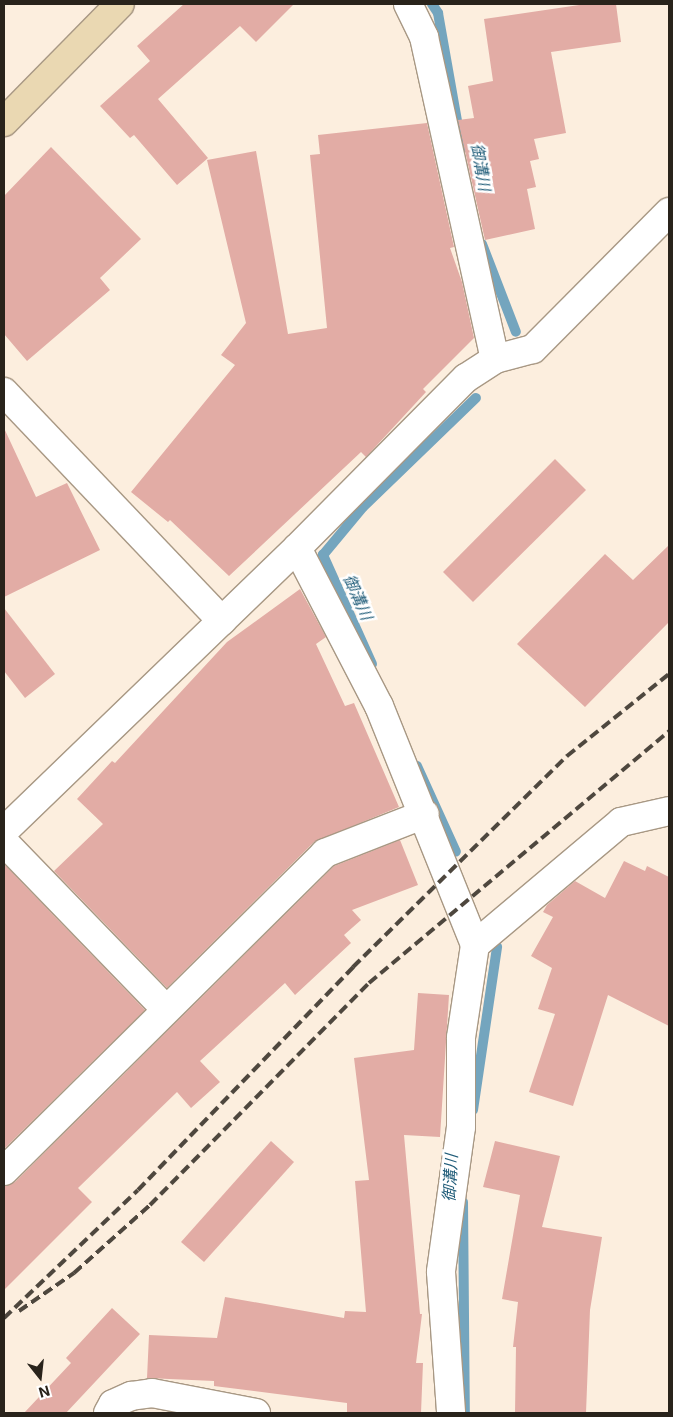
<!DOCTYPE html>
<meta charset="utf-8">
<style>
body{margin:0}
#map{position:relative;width:673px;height:1417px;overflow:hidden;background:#fceede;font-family:Inter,"Noto Sans JP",sans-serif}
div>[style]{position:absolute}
.stream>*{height:10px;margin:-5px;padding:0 5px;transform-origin:5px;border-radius:5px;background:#74a5be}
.building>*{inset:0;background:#e2aca5}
.roads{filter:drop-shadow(1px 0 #a89884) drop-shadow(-1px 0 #a89884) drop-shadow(0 1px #a89884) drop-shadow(0 -1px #a89884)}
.street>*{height:28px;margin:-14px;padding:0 14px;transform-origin:14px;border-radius:14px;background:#fff}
.secondary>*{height:28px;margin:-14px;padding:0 14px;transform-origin:14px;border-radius:14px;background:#ead8b2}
.rail>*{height:4px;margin-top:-2px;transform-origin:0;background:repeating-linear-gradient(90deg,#4e473e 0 10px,transparent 0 15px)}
span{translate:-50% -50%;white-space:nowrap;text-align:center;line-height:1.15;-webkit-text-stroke:5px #fff;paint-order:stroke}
.water-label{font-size:16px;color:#225e7a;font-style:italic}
.frame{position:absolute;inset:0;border:5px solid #29231b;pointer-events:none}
.north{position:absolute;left:15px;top:1352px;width:50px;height:50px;-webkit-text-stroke:4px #fff;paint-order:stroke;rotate:164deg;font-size:14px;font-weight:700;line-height:20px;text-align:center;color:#29231b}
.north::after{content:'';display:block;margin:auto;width:18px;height:22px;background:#29231b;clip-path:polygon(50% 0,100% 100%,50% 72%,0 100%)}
</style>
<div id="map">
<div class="stream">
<div style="left:432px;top:4px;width:11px;rotate:56deg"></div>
<div style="left:438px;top:13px;width:138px;rotate:80deg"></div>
<div style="left:482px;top:244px;width:94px;rotate:68.9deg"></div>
<div style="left:372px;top:664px;width:120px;rotate:-114.2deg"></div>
<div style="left:323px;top:555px;width:62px;rotate:-50.2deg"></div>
<div style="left:363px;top:507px;width:157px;rotate:-44deg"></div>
<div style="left:417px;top:766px;width:94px;rotate:65.6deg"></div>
<div style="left:473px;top:1110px;width:165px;rotate:-81.6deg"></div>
<div style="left:463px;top:1202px;width:211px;rotate:89.5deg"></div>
</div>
<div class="building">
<div style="clip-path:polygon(184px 4px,294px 4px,256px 42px,240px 26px,158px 99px,208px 158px,177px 185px,134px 135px,130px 138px,100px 106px,150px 61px,137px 46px)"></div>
<div style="clip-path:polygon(586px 4px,616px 4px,621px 42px,551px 52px,566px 133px,534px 139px,539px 159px,530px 161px,536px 187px,527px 189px,535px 229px,485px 240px,458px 120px,474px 118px,468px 86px,493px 81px,484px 19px)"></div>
<div style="clip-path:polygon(427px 123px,454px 247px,450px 248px,462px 282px,474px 338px,423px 389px,426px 392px,366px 457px,361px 452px,229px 576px,170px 520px,168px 522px,131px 492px,235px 365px,221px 355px,246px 323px,207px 160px,256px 151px,288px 334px,327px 328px,310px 155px,320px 154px,318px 135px)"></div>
<div style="clip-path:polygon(51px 147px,141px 239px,100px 278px,110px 290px,27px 361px,4px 334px,4px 196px)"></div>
<div style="clip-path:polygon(4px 428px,36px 497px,67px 483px,100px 550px,4px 597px)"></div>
<div style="clip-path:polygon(555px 459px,586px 490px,473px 602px,443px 572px)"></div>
<div style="clip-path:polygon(669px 545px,669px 622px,585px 707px,517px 644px,605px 554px,633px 580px)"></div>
<div style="clip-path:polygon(300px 589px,326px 637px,316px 644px,345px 706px,354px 703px,399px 807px,314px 842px,167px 988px,54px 871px,103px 824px,77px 799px,112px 761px,115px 763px,227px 642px)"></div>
<div style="clip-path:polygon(4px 608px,55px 674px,25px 698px,4px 671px)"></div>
<div style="clip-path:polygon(400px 840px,418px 885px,352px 910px,361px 920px,344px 935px,351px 943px,295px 995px,285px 983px,200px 1061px,220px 1082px,191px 1108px,177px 1092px,78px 1188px,92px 1202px,4px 1290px,4px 1186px,15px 1182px,334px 866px)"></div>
<div style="clip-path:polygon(624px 861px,645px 871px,647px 866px,669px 877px,669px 1026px,608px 995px,573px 1106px,529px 1092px,555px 1014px,538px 1009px,552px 968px,531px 956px,553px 917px,543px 912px,547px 905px,575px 881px,605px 898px)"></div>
<div style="clip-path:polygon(4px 864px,145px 1010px,4px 1149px)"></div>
<div style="clip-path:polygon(418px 993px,449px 995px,440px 1137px,404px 1135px,420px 1314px,422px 1314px,416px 1363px,423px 1363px,421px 1413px,347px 1413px,347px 1403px,214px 1386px,214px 1381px,147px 1378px,149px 1335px,217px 1338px,225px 1297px,344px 1318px,345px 1311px,366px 1312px,355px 1181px,369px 1180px,354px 1058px,414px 1050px)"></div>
<div style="clip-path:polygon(271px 1141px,294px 1162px,204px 1262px,181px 1242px)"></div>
<div style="clip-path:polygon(495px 1141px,560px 1156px,542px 1227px,602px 1237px,590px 1310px,586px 1413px,515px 1413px,516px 1347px,513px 1347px,518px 1302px,502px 1299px,520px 1195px,483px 1187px)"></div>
<div style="clip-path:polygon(112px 1308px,140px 1334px,66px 1413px,24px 1413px,71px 1363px,66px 1358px)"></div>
</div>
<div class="roads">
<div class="street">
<div style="left:408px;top:4px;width:37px;rotate:64deg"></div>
<div style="left:424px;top:37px;width:330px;rotate:77.6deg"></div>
<div style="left:4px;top:392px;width:316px;rotate:46.4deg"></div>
<div style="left:297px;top:548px;width:178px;rotate:62.6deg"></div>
<div style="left:379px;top:706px;width:258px;rotate:68.1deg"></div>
<div style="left:475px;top:945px;width:94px;rotate:98.6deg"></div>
<div style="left:461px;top:1038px;width:89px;rotate:90deg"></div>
<div style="left:461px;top:1127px;width:146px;rotate:97.9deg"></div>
<div style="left:441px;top:1272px;width:141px;rotate:85.9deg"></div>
<div style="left:4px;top:831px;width:407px;rotate:-44deg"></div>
<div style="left:297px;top:548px;width:240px;rotate:-45.2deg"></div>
<div style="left:466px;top:378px;width:35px;rotate:-33deg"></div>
<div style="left:495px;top:359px;width:39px;rotate:-15deg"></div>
<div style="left:533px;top:349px;width:193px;rotate:-45.2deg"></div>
<div style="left:4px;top:842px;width:231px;rotate:45.9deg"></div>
<div style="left:475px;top:945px;width:191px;rotate:-40.1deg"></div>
<div style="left:621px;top:822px;width:49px;rotate:-12.9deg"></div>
<div style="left:4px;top:1171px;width:452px;rotate:-44.7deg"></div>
<div style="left:325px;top:853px;width:107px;rotate:-21.3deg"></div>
<div style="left:108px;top:1413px;width:10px;rotate:-61deg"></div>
<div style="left:113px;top:1404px;width:20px;rotate:-24deg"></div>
<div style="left:131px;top:1396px;width:21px;rotate:-8deg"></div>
<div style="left:152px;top:1393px;width:106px;rotate:10.9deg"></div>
</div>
<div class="secondary">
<div style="left:4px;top:122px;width:165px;rotate:-45.5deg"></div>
</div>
</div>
<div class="rail">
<div style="left:19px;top:1311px;width:67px;rotate:-34.6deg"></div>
<div style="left:74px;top:1273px;width:102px;rotate:-41.8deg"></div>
<div style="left:150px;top:1205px;width:312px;rotate:-45.4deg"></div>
<div style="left:369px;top:983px;width:392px;rotate:-40deg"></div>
<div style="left:4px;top:1318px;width:185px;rotate:-43.7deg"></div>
<div style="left:138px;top:1190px;width:310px;rotate:-46deg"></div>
<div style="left:353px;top:967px;width:301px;rotate:-44.6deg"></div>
<div style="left:567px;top:756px;width:131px;rotate:-38.8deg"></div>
</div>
<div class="water-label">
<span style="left:481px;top:167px;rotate:80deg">御溝川</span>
<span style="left:358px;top:597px;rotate:66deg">御溝川</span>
<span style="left:450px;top:1178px;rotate:-87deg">御溝川</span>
</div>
<div class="frame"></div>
<div class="north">N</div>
</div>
